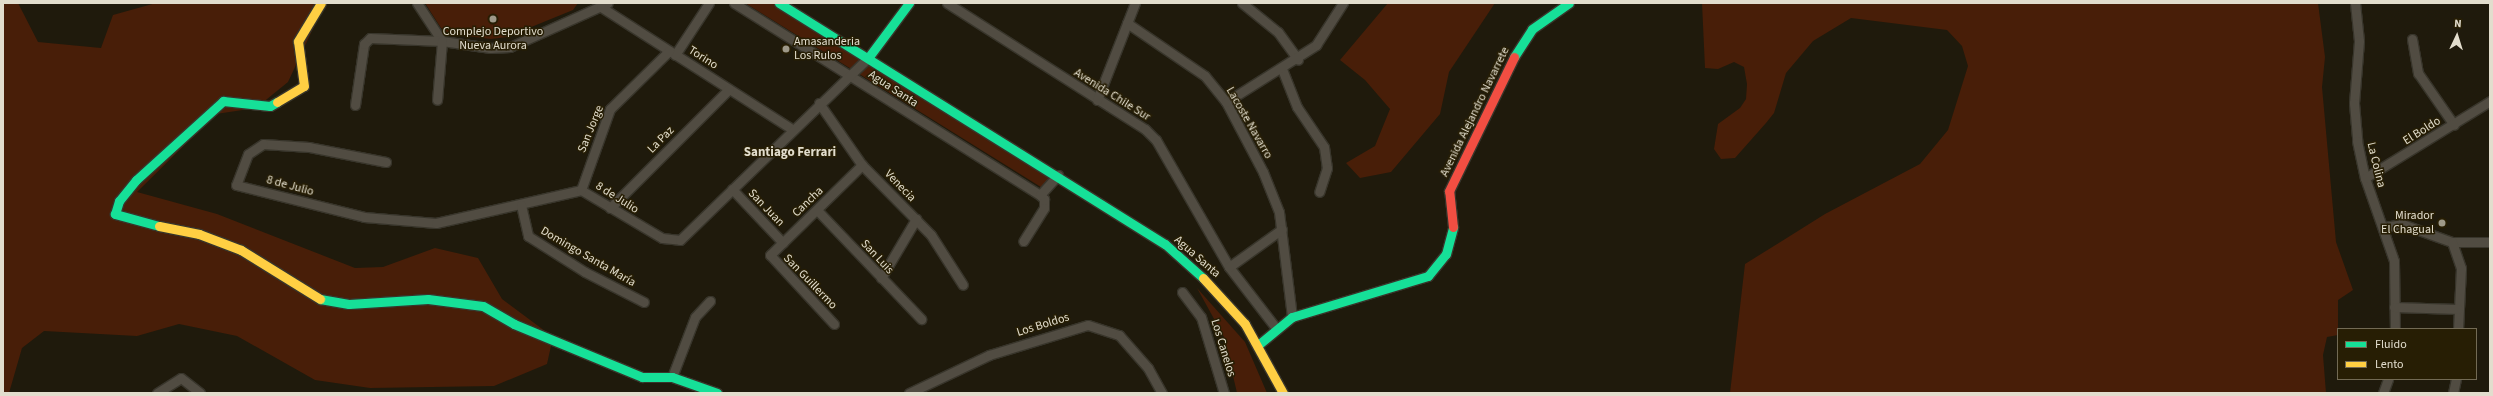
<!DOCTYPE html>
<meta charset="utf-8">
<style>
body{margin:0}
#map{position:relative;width:2493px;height:396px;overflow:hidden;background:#1f1a0c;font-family:"Source Sans 3",sans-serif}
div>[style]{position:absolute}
.green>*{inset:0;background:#481e08}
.roads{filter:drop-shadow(1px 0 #38352b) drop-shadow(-1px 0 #38352b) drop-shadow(0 1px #38352b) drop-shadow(0 -1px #38352b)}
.street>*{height:9px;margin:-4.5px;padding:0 4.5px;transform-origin:4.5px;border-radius:4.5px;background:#514c42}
.fast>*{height:9px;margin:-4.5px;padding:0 4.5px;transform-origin:4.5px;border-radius:4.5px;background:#16e098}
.slow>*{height:9px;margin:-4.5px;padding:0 4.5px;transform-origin:4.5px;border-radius:4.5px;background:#ffcf43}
.jam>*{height:9px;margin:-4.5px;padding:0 4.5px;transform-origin:4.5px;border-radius:4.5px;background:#f24e42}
.dots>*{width:11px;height:11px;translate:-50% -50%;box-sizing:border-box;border:2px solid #271e04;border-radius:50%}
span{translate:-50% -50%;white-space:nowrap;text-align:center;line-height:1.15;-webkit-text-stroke:3px #271e04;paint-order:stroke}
.poi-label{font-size:12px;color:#e2ddcd}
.left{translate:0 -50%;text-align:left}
.right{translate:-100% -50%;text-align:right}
.street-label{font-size:12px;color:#e2ddcd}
.neighbourhood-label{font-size:13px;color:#e2ddcd;font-weight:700}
.frame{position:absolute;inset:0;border:4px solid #e2ddcd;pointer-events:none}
.legend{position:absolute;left:2337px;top:328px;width:140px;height:52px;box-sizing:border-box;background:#271e04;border:1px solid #726a54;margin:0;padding:5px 7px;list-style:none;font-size:12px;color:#e2ddcd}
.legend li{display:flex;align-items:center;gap:8px;height:20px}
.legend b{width:20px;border:1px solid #726a54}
.north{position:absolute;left:2437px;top:16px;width:40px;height:40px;-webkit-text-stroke:3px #271e04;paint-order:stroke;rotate:4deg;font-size:11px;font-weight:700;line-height:16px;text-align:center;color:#e2ddcd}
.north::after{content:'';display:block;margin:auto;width:14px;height:18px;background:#e2ddcd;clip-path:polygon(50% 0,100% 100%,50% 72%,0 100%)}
</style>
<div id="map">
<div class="green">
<div style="clip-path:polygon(3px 3px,18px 3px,38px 42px,101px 48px,113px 15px,156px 3px,325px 3px,288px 82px,256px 108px,216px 114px,137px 192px,217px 214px,355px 268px,383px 267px,435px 248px,478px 258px,502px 299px,553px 337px,547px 364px,494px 386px,370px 388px,315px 380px,237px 336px,179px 324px,137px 336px,44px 331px,22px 348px,9px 393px,3px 393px)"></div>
<div style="clip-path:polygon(425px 3px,578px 3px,573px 10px,507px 37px,491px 39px,450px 34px,441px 28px)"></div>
<div style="clip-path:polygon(745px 3px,777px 3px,1061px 176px,1044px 189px)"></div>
<div style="clip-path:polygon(1388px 3px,1495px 3px,1449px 72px,1440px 114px,1391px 172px,1360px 178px,1346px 163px,1375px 146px,1390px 109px,1365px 80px,1340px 60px)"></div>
<div style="clip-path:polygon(1702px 3px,2318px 3px,2325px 57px,2322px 87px,2336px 242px,2353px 290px,2338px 300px,2338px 335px,2327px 337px,2323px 355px,2326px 393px,1730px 393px,1745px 264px,1825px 214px,1920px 164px,1948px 130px,1968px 66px,1962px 46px,1947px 30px,1851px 18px,1813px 41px,1786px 73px,1774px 113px,1766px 123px,1735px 158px,1721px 159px,1714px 149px,1718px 124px,1740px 108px,1746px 99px,1747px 84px,1744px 67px,1734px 62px,1718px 69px,1705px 68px)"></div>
<div style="clip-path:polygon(1197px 288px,1245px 342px,1267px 393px,1237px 393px,1224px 337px)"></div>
</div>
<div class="roads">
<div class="street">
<div style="left:417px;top:3px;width:45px;rotate:56.7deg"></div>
<div style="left:442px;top:41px;width:49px;rotate:8.3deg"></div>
<div style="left:490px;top:48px;width:20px;rotate:-3deg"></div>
<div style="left:510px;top:47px;width:107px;rotate:-24.2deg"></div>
<div style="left:734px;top:3px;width:361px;rotate:32.1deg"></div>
<div style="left:1040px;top:195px;width:6px;rotate:45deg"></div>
<div style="left:1044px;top:199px;width:9px;rotate:90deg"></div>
<div style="left:1044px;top:208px;width:39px;rotate:122deg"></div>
<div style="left:947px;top:3px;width:235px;rotate:32.5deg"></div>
<div style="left:1145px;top:129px;width:16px;rotate:45deg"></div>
<div style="left:1156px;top:140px;width:146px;rotate:60.1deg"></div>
<div style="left:1229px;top:267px;width:77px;rotate:52.4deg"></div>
<div style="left:1242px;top:3px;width:46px;rotate:38.9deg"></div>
<div style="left:1278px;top:32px;width:34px;rotate:54deg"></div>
<div style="left:2355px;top:3px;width:38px;rotate:84deg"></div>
<div style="left:2359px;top:41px;width:62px;rotate:94.6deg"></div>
<div style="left:2354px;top:103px;width:38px;rotate:85deg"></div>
<div style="left:2357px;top:141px;width:38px;rotate:78deg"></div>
<div style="left:2365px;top:178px;width:88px;rotate:70.7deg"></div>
<div style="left:2394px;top:261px;width:68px;rotate:89.2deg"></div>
<div style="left:601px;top:7px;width:227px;rotate:32.6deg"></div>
<div style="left:1127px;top:23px;width:94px;rotate:34.2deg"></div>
<div style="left:1205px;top:76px;width:33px;rotate:51deg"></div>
<div style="left:1226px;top:102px;width:79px;rotate:62.1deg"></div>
<div style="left:1263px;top:172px;width:43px;rotate:68.2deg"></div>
<div style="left:1279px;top:212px;width:106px;rotate:82.9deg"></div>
<div style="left:2412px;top:39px;width:35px;rotate:80deg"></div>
<div style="left:2418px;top:73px;width:63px;rotate:55.3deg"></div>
<div style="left:675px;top:55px;width:62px;rotate:-56.8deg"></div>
<div style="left:1282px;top:69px;width:41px;rotate:68.5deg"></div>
<div style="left:1297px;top:107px;width:48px;rotate:56deg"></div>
<div style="left:1324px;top:147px;width:21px;rotate:82deg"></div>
<div style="left:1327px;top:168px;width:25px;rotate:108deg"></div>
<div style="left:1097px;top:100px;width:104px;rotate:-68.6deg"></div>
<div style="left:1226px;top:102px;width:107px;rotate:-32.3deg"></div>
<div style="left:1316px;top:45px;width:50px;rotate:-57.3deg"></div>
<div style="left:819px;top:103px;width:75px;rotate:55.3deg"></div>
<div style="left:862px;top:165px;width:98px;rotate:45.4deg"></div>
<div style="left:931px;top:235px;width:59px;rotate:57.4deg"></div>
<div style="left:355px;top:105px;width:62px;rotate:-81.6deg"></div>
<div style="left:364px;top:44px;width:8px;rotate:-45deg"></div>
<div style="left:370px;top:38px;width:72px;rotate:2.4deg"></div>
<div style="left:442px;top:41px;width:59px;rotate:94.8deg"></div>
<div style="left:386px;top:162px;width:78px;rotate:-169deg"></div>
<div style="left:309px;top:147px;width:46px;rotate:-176.3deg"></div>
<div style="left:263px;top:144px;width:18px;rotate:146deg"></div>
<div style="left:248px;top:154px;width:33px;rotate:111deg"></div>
<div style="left:236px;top:185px;width:132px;rotate:14deg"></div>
<div style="left:364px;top:217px;width:72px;rotate:4.8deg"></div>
<div style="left:436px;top:223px;width:149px;rotate:-12.8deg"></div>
<div style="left:581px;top:190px;width:94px;rotate:30.7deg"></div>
<div style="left:662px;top:238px;width:18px;rotate:6deg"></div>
<div style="left:680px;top:240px;width:262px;rotate:-44.1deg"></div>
<div style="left:2365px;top:178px;width:147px;rotate:-31.6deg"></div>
<div style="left:732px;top:189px;width:74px;rotate:46.6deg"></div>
<div style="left:581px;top:190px;width:86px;rotate:-70.3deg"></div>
<div style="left:610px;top:109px;width:83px;rotate:-44.5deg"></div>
<div style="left:1040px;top:195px;width:27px;rotate:-48deg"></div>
<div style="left:521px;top:205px;width:32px;rotate:77deg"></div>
<div style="left:528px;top:236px;width:67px;rotate:32.3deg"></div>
<div style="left:585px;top:272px;width:66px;rotate:27deg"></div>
<div style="left:610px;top:208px;width:168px;rotate:-45deg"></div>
<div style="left:817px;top:210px;width:151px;rotate:46.3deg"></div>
<div style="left:2384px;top:227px;width:18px;rotate:-9deg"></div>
<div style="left:2402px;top:224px;width:53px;rotate:19.8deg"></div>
<div style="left:2452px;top:242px;width:38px"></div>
<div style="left:2452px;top:242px;width:28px;rotate:71deg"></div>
<div style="left:2461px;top:268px;width:61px;rotate:92.8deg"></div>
<div style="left:1229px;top:267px;width:65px;rotate:-35.6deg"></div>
<div style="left:881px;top:278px;width:69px;rotate:-59.3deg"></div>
<div style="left:1182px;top:292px;width:31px;rotate:53deg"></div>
<div style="left:1201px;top:317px;width:79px;rotate:73.2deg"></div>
<div style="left:2394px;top:307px;width:64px;rotate:1.8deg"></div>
<div style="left:834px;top:324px;width:94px;rotate:-132.8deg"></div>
<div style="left:770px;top:255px;width:129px;rotate:-44.4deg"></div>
<div style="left:672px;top:377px;width:64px;rotate:-69deg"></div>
<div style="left:695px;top:317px;width:22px;rotate:-47deg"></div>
<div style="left:157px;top:393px;width:28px;rotate:-32deg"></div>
<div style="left:181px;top:378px;width:24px;rotate:38deg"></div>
<div style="left:909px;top:393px;width:89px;rotate:-25.4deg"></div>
<div style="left:989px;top:355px;width:103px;rotate:-16.9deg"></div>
<div style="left:1088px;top:325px;width:33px;rotate:18deg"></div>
<div style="left:1119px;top:335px;width:44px;rotate:48.7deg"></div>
<div style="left:1148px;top:368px;width:29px;rotate:61deg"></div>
<div style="left:2383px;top:393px;width:15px;rotate:-70deg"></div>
<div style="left:2453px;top:393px;width:14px;rotate:-78deg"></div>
</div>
<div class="fast">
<div style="left:779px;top:3px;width:455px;rotate:32deg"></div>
<div style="left:1165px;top:244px;width:51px;rotate:41.8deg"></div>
<div style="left:1514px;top:57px;width:33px;rotate:-57deg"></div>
<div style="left:1532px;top:29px;width:45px;rotate:-35.1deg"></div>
<div style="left:868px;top:58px;width:69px;rotate:-53.3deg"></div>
<div style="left:159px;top:226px;width:46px;rotate:-164.7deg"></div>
<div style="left:115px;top:214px;width:14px;rotate:-73deg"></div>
<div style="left:119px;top:201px;width:27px;rotate:-51deg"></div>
<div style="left:136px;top:180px;width:118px;rotate:-42.2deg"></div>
<div style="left:223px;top:101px;width:47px;rotate:6.1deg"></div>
<div style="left:270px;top:106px;width:8px;rotate:-30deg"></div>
<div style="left:320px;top:299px;width:29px;rotate:10deg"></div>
<div style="left:349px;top:304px;width:79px;rotate:-3.6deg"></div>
<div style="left:428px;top:299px;width:55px;rotate:7.3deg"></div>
<div style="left:483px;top:306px;width:36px;rotate:30deg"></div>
<div style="left:514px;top:324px;width:139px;rotate:22.5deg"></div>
<div style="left:642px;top:377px;width:30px"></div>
<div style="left:672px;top:377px;width:48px;rotate:19.6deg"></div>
<div style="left:1258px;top:345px;width:44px;rotate:-39.5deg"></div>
<div style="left:1292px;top:317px;width:142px;rotate:-16.8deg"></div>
<div style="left:1428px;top:276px;width:28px;rotate:-51deg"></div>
<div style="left:1446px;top:254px;width:28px;rotate:-75deg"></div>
</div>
<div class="slow">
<div style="left:277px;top:102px;width:31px;rotate:-31deg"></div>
<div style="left:304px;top:86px;width:45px;rotate:-97.6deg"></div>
<div style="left:298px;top:41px;width:44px;rotate:-58.8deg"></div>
<div style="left:159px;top:226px;width:41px;rotate:11.3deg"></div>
<div style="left:199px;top:234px;width:45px;rotate:20.9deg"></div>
<div style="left:241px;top:250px;width:93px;rotate:31.8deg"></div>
<div style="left:1203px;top:278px;width:62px;rotate:47.6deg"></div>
<div style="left:1245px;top:324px;width:79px;rotate:61.2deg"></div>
</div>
<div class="jam">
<div style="left:1453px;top:227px;width:36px;rotate:-96deg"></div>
<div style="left:1449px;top:191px;width:149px;rotate:-64.1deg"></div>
</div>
</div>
<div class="dots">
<div style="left:493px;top:19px;background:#9e9989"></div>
<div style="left:786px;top:49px;background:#9e9989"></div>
<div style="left:2442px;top:223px;background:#9e9989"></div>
</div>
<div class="poi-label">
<span style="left:493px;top:39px">Complejo Deportivo<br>Nueva Aurora</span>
<span class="left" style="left:794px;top:49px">Amasanderia<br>Los Rulos</span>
<span class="right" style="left:2434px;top:223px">Mirador<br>El Chagual</span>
</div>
<div class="street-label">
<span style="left:703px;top:58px;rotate:32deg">Torino</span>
<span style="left:893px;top:89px;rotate:33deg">Agua Santa</span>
<span style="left:1112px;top:95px;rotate:32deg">Avenida Chile Sur</span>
<span style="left:1475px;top:112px;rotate:-64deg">Avenida Alejandro Navarrete</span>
<span style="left:1249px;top:123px;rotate:60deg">Lacoste Navarro</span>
<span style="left:591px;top:129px;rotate:-68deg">San Jorge</span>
<span style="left:2422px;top:131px;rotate:-32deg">El Boldo</span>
<span style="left:661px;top:140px;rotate:-45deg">La Paz</span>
<span style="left:2376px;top:165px;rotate:76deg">La Colina</span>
<span style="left:290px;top:186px;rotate:15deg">8 de Julio</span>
<span style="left:900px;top:186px;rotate:46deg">Venecia</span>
<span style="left:617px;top:198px;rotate:32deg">8 de Julio</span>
<span style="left:808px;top:202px;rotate:-44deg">Cancha</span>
<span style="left:766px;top:208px;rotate:46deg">San Juan</span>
<span style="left:588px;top:257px;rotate:30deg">Domingo Santa María</span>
<span style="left:877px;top:257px;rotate:47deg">San Luis</span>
<span style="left:1197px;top:257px;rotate:41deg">Agua Santa</span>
<span style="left:810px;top:282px;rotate:46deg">San Guillermo</span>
<span style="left:1043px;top:325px;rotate:-17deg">Los Boldos</span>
<span style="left:1223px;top:348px;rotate:73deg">Los Canelos</span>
</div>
<div class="neighbourhood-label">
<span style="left:790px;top:152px">Santiago Ferrari</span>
</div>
<div class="frame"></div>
<ul class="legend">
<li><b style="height:5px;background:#16e098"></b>Fluido</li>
<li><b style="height:5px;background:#ffcf43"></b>Lento</li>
</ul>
<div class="north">N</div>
</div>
